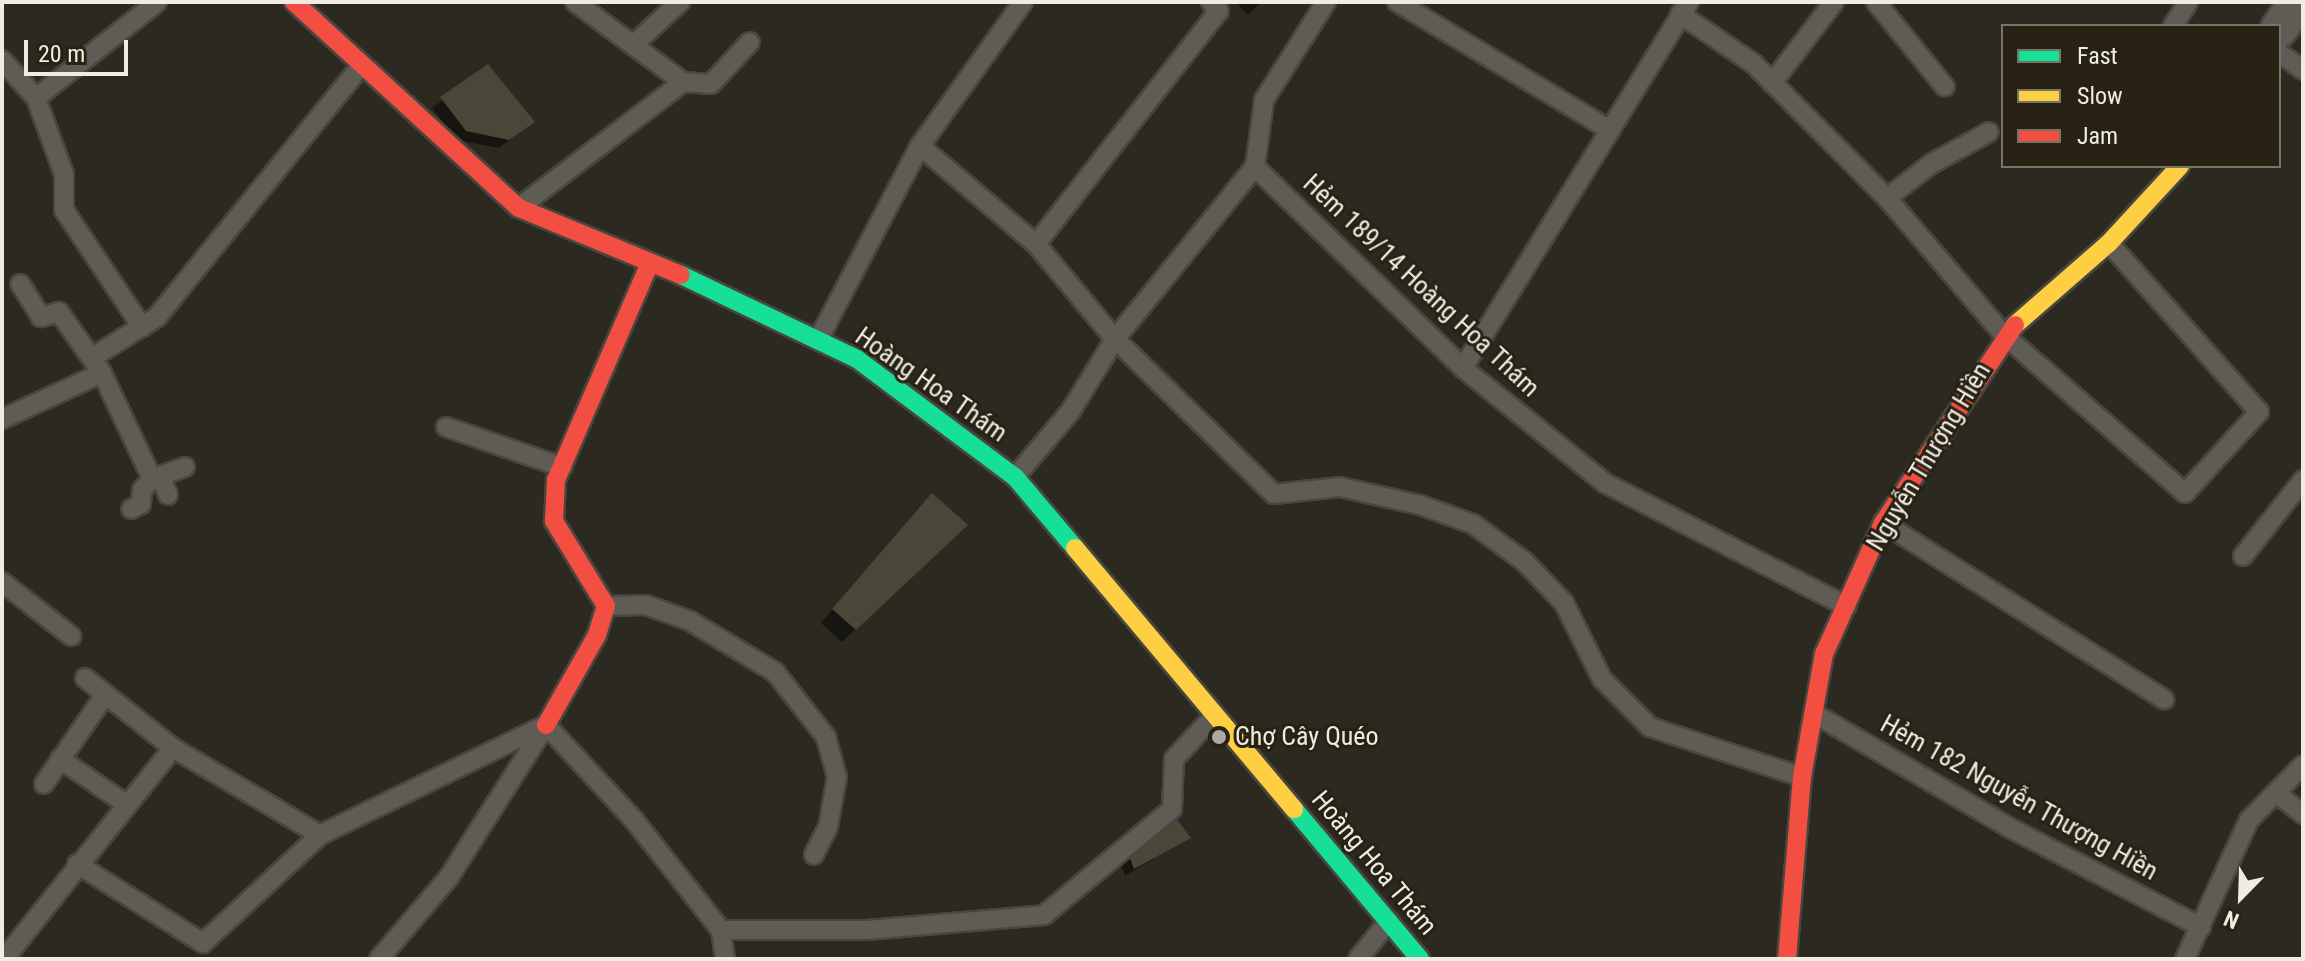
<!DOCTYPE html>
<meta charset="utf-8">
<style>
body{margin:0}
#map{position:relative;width:2305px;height:961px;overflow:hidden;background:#2c2921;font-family:"Roboto Condensed",sans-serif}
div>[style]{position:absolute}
.shadow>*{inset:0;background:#0007}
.building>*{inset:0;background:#4a4638}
.roads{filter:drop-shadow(2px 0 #48463e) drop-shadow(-2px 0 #48463e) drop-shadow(0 2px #48463e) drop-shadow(0 -2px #48463e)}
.lane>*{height:18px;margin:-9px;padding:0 9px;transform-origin:9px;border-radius:9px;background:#5e5c54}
.street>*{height:36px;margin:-18px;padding:0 18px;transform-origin:18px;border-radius:18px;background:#5e5c54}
.fast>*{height:18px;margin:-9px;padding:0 9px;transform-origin:9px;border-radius:9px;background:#16e098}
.slow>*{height:18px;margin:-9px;padding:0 9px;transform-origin:9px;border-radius:9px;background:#ffcf43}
.jam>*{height:18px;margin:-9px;padding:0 9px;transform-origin:9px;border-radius:9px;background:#f24e42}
.dots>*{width:22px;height:22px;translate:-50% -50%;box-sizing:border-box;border:4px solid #272213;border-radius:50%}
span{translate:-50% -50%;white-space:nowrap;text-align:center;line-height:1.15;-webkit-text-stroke:6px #272213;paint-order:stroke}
.street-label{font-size:26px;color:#f0ece3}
.poi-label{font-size:26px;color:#f0ece3}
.left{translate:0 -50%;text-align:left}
.frame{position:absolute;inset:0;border:4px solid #f0ece3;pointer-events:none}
.legend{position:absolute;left:2001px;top:24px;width:280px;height:144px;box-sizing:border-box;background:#272213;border:2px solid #777366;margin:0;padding:10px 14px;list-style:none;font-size:24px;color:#f0ece3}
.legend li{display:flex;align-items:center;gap:16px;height:40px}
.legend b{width:40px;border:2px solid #777366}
.north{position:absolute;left:2201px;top:857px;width:80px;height:80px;-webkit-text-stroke:6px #272213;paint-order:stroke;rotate:203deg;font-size:22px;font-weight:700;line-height:32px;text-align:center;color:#f0ece3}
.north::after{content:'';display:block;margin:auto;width:28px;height:36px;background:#f0ece3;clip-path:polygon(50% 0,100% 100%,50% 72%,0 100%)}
.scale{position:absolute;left:24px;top:40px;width:104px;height:36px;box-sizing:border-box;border:4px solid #f0ece3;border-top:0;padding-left:10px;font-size:24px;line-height:28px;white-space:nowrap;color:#f0ece3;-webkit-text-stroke:6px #272213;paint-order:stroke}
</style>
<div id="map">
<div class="shadow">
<div style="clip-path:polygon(1236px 2px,1261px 2px,1248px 15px)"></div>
<div style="clip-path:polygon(488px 67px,532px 122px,499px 148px,457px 140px,432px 108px)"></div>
<div style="clip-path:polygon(919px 509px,952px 538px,842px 642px,821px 623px)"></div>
<div style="clip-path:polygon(1176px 821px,1188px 838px,1125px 876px,1119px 860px)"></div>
</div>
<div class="building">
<div style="clip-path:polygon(488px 64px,535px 122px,509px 140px,466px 131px,440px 97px)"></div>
<div style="clip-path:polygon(932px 493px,968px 525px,856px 630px,832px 609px)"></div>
<div style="clip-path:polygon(1176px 818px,1191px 838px,1134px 869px,1127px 850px)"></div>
</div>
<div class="roads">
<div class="lane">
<div style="left:1397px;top:2px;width:249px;rotate:31deg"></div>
<div style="left:1876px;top:2px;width:109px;rotate:50.9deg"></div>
<div style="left:1680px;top:14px;width:89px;rotate:34deg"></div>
<div style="left:1754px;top:64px;width:189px;rotate:45.2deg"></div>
<div style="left:1887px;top:198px;width:180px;rotate:49.5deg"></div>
<div style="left:2004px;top:335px;width:240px;rotate:41.1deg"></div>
<div style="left:2185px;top:493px;width:110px;rotate:-47.6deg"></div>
<div style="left:2259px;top:412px;width:226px;rotate:-131.6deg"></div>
<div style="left:2173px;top:26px;width:28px;rotate:-58deg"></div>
<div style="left:633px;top:45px;width:64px;rotate:-42.5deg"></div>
<div style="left:2279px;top:53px;width:29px;rotate:35deg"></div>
<div style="left:2px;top:60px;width:51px;rotate:48.2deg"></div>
<div style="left:36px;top:98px;width:154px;rotate:-38.4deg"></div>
<div style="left:683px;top:82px;width:28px;rotate:4deg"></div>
<div style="left:711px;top:84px;width:57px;rotate:-47.1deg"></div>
<div style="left:1772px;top:83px;width:102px;rotate:-52.6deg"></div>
<div style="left:36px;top:98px;width:81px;rotate:69.8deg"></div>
<div style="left:64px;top:174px;width:36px;rotate:90deg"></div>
<div style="left:64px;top:210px;width:141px;rotate:56.3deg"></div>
<div style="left:920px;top:146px;width:152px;rotate:40.2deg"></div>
<div style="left:1036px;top:244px;width:124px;rotate:50.3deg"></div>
<div style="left:1115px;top:339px;width:222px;rotate:44.3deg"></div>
<div style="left:1274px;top:494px;width:66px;rotate:-6.1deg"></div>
<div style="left:1340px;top:487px;width:82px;rotate:12.7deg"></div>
<div style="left:1420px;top:505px;width:56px;rotate:19.7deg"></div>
<div style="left:1473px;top:524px;width:64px;rotate:36.2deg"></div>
<div style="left:1525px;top:562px;width:57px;rotate:46.4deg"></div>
<div style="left:1564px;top:603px;width:85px;rotate:63.4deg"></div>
<div style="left:1602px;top:679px;width:68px;rotate:45deg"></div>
<div style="left:1650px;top:727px;width:160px;rotate:18.2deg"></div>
<div style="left:1255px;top:167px;width:289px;rotate:44deg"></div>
<div style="left:1463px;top:368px;width:183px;rotate:39deg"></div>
<div style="left:1605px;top:483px;width:271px;rotate:27deg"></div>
<div style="left:1887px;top:198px;width:56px;rotate:-37.7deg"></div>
<div style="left:1931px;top:164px;width:66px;rotate:-28.9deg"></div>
<div style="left:521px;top:206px;width:204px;rotate:-37.4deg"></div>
<div style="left:683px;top:82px;width:134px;rotate:-143.5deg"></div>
<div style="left:1036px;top:244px;width:296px;rotate:-51.9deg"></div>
<div style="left:1219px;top:11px;width:12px;rotate:-132deg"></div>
<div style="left:818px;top:340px;width:219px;rotate:-62.3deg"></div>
<div style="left:920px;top:146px;width:177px;rotate:-54.4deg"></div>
<div style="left:93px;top:357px;width:75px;rotate:-32deg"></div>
<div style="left:157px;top:317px;width:325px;rotate:-50.9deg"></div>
<div style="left:1463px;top:368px;width:430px;rotate:-58.3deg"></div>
<div style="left:102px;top:373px;width:117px;rotate:64.7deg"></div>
<div style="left:152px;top:479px;width:15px;rotate:132deg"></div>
<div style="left:142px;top:490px;width:14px;rotate:94deg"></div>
<div style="left:141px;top:504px;width:11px;rotate:153deg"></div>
<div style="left:2px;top:419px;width:110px;rotate:-24.7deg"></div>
<div style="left:102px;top:373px;width:75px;rotate:-125.2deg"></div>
<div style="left:59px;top:312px;width:19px;rotate:164deg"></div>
<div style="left:41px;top:317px;width:39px;rotate:-122deg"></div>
<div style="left:446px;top:427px;width:123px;rotate:19deg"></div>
<div style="left:1015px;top:477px;width:85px;rotate:-49.8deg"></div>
<div style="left:1070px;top:412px;width:86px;rotate:-58.3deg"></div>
<div style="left:1115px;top:339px;width:222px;rotate:-50.9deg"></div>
<div style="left:1255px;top:167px;width:68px;rotate:-82.3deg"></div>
<div style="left:1264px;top:100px;width:116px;rotate:-57.7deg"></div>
<div style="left:152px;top:479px;width:35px;rotate:-20deg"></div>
<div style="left:152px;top:479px;width:10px;rotate:6deg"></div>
<div style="left:162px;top:480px;width:16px;rotate:68deg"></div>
<div style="left:1883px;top:523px;width:332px;rotate:32.1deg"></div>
<div style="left:2243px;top:556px;width:97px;rotate:-51.7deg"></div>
<div style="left:2px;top:582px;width:88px;rotate:38deg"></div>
<div style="left:606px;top:606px;width:40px;rotate:-1.4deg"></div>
<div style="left:646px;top:605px;width:47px;rotate:20deg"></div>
<div style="left:690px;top:621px;width:99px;rotate:31deg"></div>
<div style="left:775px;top:672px;width:83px;rotate:51.9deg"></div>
<div style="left:826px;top:737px;width:41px;rotate:74.6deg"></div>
<div style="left:837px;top:777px;width:51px;rotate:100.2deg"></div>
<div style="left:828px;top:827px;width:31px;rotate:117deg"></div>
<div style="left:85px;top:678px;width:112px;rotate:38.5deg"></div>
<div style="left:173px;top:748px;width:171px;rotate:30.6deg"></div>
<div style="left:1815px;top:714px;width:228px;rotate:30.3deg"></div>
<div style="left:2012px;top:829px;width:213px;rotate:27.4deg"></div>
<div style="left:546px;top:725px;width:129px;rotate:47.2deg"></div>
<div style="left:634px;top:820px;width:140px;rotate:51.7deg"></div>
<div style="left:60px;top:759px;width:80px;rotate:34.3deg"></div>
<div style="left:44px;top:784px;width:108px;rotate:-55.6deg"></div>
<div style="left:2276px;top:793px;width:34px;rotate:38deg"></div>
<div style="left:77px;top:864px;width:149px;rotate:32.1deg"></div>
<div style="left:203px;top:943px;width:159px;rotate:-42.7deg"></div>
<div style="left:320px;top:835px;width:251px;rotate:-26deg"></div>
<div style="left:4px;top:959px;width:270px;rotate:-51.3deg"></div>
<div style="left:379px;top:959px;width:108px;rotate:-49.5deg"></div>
<div style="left:449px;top:877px;width:180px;rotate:-57.5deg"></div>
<div style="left:725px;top:959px;width:29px;rotate:-98deg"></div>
<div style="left:721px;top:930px;width:146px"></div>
<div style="left:867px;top:930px;width:178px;rotate:-4.8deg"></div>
<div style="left:1044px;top:915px;width:166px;rotate:-39.6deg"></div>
<div style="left:1172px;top:809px;width:50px;rotate:-87.7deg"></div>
<div style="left:1174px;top:759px;width:59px;rotate:-47.1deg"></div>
<div style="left:1358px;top:959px;width:49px;rotate:-50.8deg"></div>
<div style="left:2185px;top:959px;width:153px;rotate:-65.3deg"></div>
<div style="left:2249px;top:820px;width:77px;rotate:-45.5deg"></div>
</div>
<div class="street">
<div style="left:2279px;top:29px;width:32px;rotate:-56deg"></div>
</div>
<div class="fast">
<div style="left:681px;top:275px;width:195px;rotate:25.5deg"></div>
<div style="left:857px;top:359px;width:197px;rotate:36.8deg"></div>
<div style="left:1015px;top:477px;width:93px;rotate:49.8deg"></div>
<div style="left:1294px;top:809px;width:196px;rotate:50deg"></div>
</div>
<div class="slow">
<div style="left:2015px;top:325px;width:125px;rotate:-41.1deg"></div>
<div style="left:2109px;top:243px;width:105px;rotate:-47.3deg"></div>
<div style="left:1075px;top:548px;width:341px;rotate:50deg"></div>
</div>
<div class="jam">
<div style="left:294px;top:2px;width:305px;rotate:42.5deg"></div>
<div style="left:519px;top:208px;width:175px;rotate:22.5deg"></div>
<div style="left:546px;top:725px;width:103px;rotate:-60.5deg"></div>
<div style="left:597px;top:635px;width:30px;rotate:-73deg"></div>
<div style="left:606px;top:606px;width:100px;rotate:-121.5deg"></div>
<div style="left:554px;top:521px;width:41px;rotate:-87.2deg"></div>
<div style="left:556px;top:480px;width:234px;rotate:-66.6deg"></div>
<div style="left:1787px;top:959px;width:183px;rotate:-85.3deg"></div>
<div style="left:1802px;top:777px;width:125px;rotate:-79.9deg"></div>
<div style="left:1824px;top:654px;width:144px;rotate:-65.8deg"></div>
<div style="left:1883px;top:523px;width:238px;rotate:-56.3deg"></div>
</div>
</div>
<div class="dots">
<div style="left:1219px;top:737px;background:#aba89f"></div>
</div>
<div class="street-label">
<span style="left:1421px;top:286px;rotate:43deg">Hẻm 189/14 Hoàng Hoa Thám</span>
<span style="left:931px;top:385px;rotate:35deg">Hoàng Hoa Thám</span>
<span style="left:1929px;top:457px;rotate:-59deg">Nguyễn Thượng Hiền</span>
<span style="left:2019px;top:798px;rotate:29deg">Hẻm 182 Nguyễn Thượng Hiền</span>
<span style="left:1374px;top:863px;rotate:50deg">Hoàng Hoa Thám</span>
</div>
<div class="poi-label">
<span class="left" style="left:1235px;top:737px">Chợ Cây Quéo</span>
</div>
<div class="frame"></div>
<ul class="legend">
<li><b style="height:10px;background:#16e098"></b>Fast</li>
<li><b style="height:10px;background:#ffcf43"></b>Slow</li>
<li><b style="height:10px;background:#f24e42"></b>Jam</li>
</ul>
<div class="north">N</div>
<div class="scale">20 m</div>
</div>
